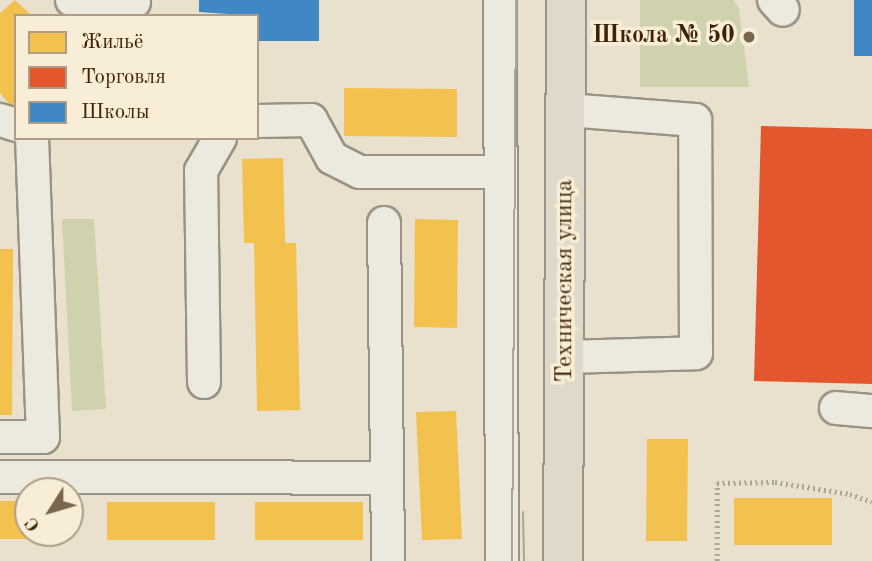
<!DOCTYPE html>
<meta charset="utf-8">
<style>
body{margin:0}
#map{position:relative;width:872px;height:561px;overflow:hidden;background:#e9e1cd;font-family:"Old Standard TT",serif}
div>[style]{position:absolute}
.green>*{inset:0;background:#d0d1ad}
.homes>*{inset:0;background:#f2c14e}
.shops>*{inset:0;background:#e4572e}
.schools>*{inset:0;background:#3f88c5}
.path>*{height:4.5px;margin-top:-2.25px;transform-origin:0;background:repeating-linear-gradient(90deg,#aba59b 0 2px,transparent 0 5.5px)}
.roads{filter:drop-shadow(2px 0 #9a9284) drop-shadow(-2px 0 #9a9284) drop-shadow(0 2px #9a9284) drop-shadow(0 -2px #9a9284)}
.minor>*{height:32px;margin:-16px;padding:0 16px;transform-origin:16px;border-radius:16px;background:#ece9df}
.major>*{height:38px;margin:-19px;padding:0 19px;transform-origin:19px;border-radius:19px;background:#e0d8ca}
.tram>*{height:2px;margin:-1px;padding:0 1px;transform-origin:1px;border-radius:1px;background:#aba59b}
.dots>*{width:19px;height:19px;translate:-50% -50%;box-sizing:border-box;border:4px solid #f8eed7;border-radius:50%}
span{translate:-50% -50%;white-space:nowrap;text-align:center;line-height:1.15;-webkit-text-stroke:7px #f8eed7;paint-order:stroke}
.poi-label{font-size:24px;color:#3f2308;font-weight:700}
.right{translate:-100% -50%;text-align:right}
.street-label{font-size:24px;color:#3f2308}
.legend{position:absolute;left:14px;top:14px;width:245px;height:126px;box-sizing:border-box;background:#f8eed7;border:2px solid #ae9d84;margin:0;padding:9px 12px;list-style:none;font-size:21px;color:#3f2308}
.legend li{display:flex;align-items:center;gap:14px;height:35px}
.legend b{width:35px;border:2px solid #ae9d84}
.north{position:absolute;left:14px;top:477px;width:70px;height:70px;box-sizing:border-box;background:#f8eed7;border:2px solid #ae9d84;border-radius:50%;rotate:233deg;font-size:19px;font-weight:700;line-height:28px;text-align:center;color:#3f2308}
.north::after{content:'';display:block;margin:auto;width:24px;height:32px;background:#7a664d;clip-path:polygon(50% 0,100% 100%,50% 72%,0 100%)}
</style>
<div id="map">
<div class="green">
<div style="clip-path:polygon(640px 0,733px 0,739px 8px,749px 87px,640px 87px)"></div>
<div style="clip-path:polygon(62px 219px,94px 219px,106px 409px,72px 411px)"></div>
</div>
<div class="homes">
<div style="clip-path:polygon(15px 0,32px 16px,16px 16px,16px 102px,11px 106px,0 93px,0 13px)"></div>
<div style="clip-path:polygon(344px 88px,457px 89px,457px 137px,344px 136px)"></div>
<div style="clip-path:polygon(283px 158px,285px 243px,296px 243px,300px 410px,257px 411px,254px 243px,244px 243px,242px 159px)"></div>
<div style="clip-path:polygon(415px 219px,458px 220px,457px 328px,414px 327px)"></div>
<div style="clip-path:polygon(0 249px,13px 249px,12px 415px,0 415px)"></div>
<div style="clip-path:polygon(456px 411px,462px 539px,422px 540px,416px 412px)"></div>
<div style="clip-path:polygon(647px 439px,688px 439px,687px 541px,646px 541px)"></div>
<div style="clip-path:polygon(734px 498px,832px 498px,832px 545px,734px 545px)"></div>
<div style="clip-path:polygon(0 501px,28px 501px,28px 533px,71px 533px,71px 539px,0 539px)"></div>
<div style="clip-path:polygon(107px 502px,215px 502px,215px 540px,107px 540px)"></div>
<div style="clip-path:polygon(255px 502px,363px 502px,363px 540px,255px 540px)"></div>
</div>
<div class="shops">
<div style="clip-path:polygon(761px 126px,872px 129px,872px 384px,754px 381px)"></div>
</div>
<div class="schools">
<div style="clip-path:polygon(199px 0,319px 0,319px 41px,257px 41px,257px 16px,199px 12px)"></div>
<div style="clip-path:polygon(854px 0,872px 0,872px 56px,854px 56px)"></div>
</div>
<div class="path">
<div style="left:717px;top:561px;width:78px;rotate:-90deg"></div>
<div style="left:717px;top:483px;width:58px;rotate:-1deg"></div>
<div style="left:775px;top:482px;width:76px;rotate:9.1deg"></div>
<div style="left:850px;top:494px;width:23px;rotate:20deg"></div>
</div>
<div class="roads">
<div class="minor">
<div style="left:72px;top:0;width:62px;rotate:1.8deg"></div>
<div style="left:500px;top:0;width:561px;rotate:89.8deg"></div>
<div style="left:774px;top:0;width:13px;rotate:48deg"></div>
<div style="left:0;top:120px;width:17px;rotate:17deg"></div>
<div style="left:257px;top:121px;width:54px;rotate:-1.1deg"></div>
<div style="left:311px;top:120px;width:43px;rotate:61.1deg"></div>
<div style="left:332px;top:158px;width:31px;rotate:27deg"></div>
<div style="left:360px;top:172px;width:141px"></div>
<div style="left:384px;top:223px;width:338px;rotate:89.3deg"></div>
<div style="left:565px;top:357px;width:131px;rotate:-1.7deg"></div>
<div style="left:696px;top:353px;width:233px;rotate:-90.2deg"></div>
<div style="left:695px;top:120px;width:128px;rotate:-175.5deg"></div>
<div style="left:204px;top:382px;width:211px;rotate:-90.8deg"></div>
<div style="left:201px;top:171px;width:38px;rotate:-60deg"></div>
<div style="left:836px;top:408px;width:36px;rotate:5deg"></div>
<div style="left:0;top:437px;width:43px"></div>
<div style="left:43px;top:437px;width:299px;rotate:-92.1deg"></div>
<div style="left:0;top:477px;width:383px;rotate:0.1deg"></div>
</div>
<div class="major">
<div style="left:563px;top:561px;width:561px;rotate:-89.69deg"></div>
</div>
</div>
<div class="tram">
<div style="left:523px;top:512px;width:49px;rotate:88.8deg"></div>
<div style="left:512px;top:561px;width:561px;rotate:-89.59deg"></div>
</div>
<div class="dots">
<div style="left:749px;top:37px;background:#7a664d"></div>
</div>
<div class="poi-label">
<span class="right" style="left:735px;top:37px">Школа № 50</span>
</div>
<div class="street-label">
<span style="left:566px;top:281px;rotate:-90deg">Техническая улица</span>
</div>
<ul class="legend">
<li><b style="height:19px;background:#f2c14e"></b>Жильё</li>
<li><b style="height:19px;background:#e4572e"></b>Торговля</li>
<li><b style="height:19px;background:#3f88c5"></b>Школы</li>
</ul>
<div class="north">С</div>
</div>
